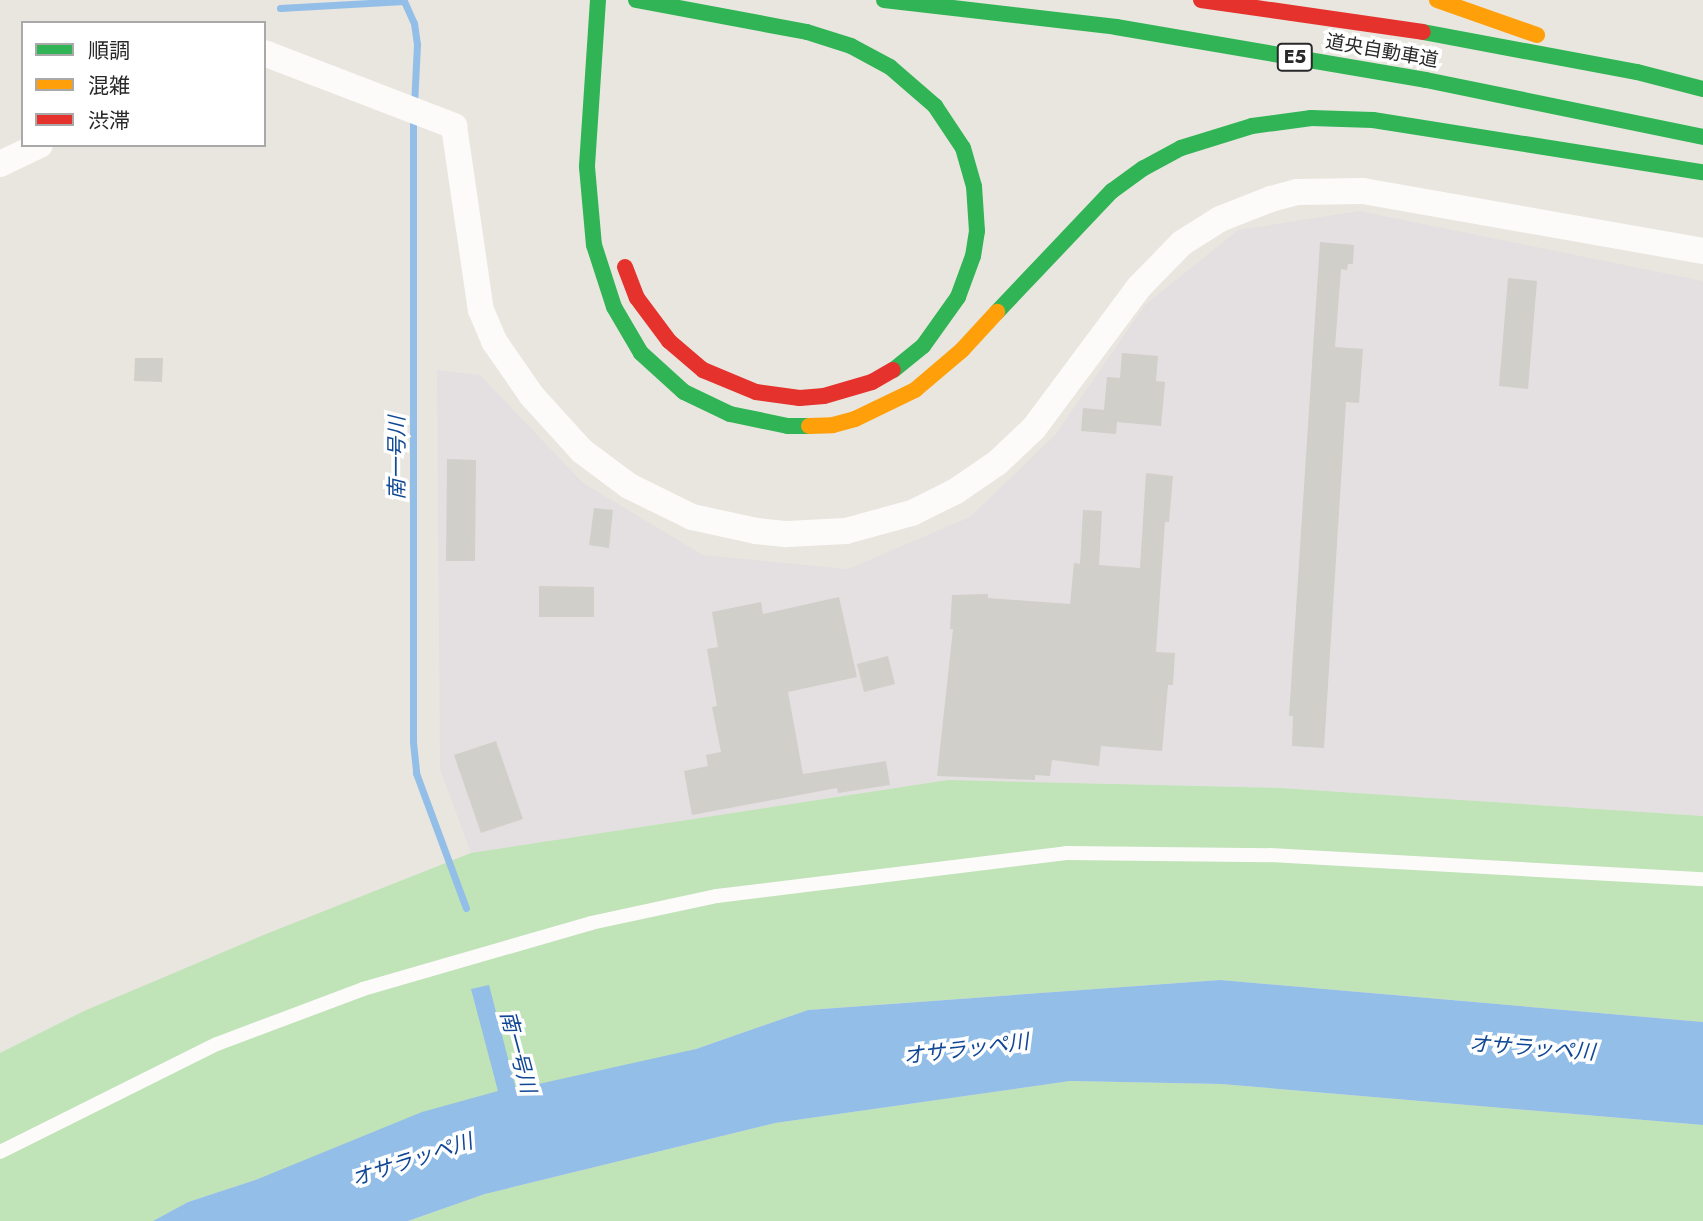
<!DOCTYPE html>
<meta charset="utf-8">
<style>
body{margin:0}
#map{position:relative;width:1703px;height:1221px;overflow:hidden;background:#e8e6de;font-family:Jost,"Noto Sans JP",sans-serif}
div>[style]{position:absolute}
.industrial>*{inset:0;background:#e4e0e1}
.green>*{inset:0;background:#c0e3b8}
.water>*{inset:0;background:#93bee8}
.stream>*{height:7px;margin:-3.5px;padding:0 3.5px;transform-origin:3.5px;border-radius:3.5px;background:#93bee8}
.building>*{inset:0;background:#d0cfca}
.lane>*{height:14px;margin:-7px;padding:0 7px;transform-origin:7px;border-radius:7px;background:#fcfbfa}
.street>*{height:26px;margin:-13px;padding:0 13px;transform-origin:13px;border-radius:13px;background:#fcfbfa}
.fast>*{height:16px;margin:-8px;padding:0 8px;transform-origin:8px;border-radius:8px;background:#30b455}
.slow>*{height:16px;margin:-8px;padding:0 8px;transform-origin:8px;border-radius:8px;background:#ff9f0a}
.jam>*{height:16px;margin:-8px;padding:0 8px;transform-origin:8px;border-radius:8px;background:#e5322d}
span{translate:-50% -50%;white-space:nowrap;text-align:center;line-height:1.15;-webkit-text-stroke:7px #fff;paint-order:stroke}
.shield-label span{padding:2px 5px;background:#fff;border:2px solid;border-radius:5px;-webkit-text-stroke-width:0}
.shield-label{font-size:18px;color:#292929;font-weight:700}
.street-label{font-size:19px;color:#292929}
.water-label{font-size:21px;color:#104896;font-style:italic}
.legend{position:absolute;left:21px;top:21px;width:245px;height:126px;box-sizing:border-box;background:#fff;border:2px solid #a9a9a9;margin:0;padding:9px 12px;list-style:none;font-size:21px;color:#292929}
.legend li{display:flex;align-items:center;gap:14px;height:35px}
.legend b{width:35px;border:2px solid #a9a9a9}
</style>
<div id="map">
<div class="industrial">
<div style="clip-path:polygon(1359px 211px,1703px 281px,1703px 816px,1280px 788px,948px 780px,471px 853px,440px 769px,437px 370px,480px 375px,583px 483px,703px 555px,848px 569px,970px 517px,1055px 435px,1145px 305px,1238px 230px)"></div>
</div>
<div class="green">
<div style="clip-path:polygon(948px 780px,1280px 788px,1703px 816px,1703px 1022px,1220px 980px,808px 1010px,696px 1049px,258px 1179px,188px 1202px,153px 1221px,0 1221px,0 1053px,84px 1011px,266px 934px,471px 853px)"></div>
<div style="clip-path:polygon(1070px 1081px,1221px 1084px,1703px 1125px,1703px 1221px,408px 1221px,485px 1194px,775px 1123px)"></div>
</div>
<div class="water">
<div style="clip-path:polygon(1220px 980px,1703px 1022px,1703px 1125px,1221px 1084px,1070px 1081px,775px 1123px,485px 1194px,408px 1221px,153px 1221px,188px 1202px,258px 1179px,422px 1112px,498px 1091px,471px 989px,489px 985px,516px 1089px,696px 1049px,808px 1010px)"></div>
</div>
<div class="stream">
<div style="left:280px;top:8px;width:124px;rotate:-3.2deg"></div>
<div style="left:404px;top:1px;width:24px;rotate:66deg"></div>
<div style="left:414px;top:23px;width:21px;rotate:82deg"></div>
<div style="left:417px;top:44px;width:61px;rotate:92.8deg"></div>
<div style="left:413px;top:117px;width:625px;rotate:90deg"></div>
<div style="left:413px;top:742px;width:31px;rotate:84deg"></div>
<div style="left:416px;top:773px;width:144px;rotate:69.7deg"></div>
</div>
<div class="building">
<div style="clip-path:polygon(1320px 242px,1354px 245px,1353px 264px,1348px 264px,1347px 270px,1341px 269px,1335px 347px,1363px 349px,1359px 403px,1346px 402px,1324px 748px,1292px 746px,1293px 716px,1289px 716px)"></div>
<div style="clip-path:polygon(1508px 278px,1537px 281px,1528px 389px,1499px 386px)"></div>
<div style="clip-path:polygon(1122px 353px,1158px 356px,1156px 381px,1165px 382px,1161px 426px,1117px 422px,1116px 434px,1081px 431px,1083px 408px,1104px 410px,1107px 377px,1120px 378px)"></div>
<div style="clip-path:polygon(135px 358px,163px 358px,162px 382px,134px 381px)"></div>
<div style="clip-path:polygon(447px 459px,476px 460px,475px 561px,446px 561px)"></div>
<div style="clip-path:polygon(1146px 473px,1173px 476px,1169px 522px,1165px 522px,1156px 652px,1175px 653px,1173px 685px,1168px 685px,1162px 751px,1101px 746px,1099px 766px,1052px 760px,1050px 776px,1035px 775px,1035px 780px,937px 776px,953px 629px,950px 629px,952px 595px,988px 594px,988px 598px,1070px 604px,1074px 563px,1080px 564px,1083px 510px,1102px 511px,1099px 565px,1140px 568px)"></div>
<div style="clip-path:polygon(594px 508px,613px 510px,609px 548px,589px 545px)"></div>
<div style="clip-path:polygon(539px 586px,594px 587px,594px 617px,539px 617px)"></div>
<div style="clip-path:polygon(839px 597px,857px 677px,788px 692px,803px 774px,886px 761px,890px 785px,838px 793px,837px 788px,692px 815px,684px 771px,708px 766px,706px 755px,721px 752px,712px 707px,717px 706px,707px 649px,718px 647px,712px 612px,761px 602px,763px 614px)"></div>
<div style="clip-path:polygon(888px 656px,895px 684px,864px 692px,857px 664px)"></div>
<div style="clip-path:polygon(496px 741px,523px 819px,481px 833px,454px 755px)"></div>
</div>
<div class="lane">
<div style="left:0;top:1152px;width:242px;rotate:-26.5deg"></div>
<div style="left:217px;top:1044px;width:156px;rotate:-20.6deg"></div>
<div style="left:363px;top:989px;width:237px;rotate:-16.1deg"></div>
<div style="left:591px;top:923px;width:129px;rotate:-12.1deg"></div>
<div style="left:717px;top:896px;width:352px;rotate:-7deg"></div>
<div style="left:1066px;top:853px;width:204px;rotate:0.6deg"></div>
<div style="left:1270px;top:855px;width:434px;rotate:3.2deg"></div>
</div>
<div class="street">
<div style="left:264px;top:53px;width:204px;rotate:21deg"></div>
<div style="left:454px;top:126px;width:186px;rotate:81.7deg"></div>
<div style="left:481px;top:310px;width:34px;rotate:67deg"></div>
<div style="left:494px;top:341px;width:67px;rotate:55.4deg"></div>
<div style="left:532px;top:396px;width:74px;rotate:47.7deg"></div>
<div style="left:582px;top:451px;width:59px;rotate:36.7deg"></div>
<div style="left:629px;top:486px;width:70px;rotate:26.2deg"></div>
<div style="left:692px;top:517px;width:66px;rotate:12.3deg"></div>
<div style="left:756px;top:531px;width:31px;rotate:6deg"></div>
<div style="left:787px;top:534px;width:59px;rotate:-2.9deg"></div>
<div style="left:846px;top:531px;width:68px;rotate:-15.3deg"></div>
<div style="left:912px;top:513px;width:49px;rotate:-26.6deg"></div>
<div style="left:956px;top:491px;width:50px;rotate:-34.3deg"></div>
<div style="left:997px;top:463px;width:51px;rotate:-43.4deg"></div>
<div style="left:1034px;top:428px;width:177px;rotate:-53.3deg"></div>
<div style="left:1140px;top:286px;width:60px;rotate:-45.7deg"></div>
<div style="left:1182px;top:243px;width:45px;rotate:-32.3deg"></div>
<div style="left:1220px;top:219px;width:55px;rotate:-21.4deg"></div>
<div style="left:1271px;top:199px;width:27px;rotate:-15deg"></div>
<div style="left:1297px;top:192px;width:66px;rotate:-0.9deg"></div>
<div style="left:1363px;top:191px;width:345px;rotate:10deg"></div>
<div style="left:0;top:164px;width:44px;rotate:-25.4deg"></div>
</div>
<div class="fast">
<div style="left:598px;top:0;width:167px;rotate:93.8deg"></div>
<div style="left:587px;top:167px;width:78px;rotate:84.9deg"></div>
<div style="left:594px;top:245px;width:65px;rotate:72.1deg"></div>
<div style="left:614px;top:307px;width:53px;rotate:59.6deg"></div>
<div style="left:641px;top:353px;width:58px;rotate:42.2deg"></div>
<div style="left:684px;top:392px;width:51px;rotate:25.6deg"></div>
<div style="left:730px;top:414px;width:59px;rotate:11.7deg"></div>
<div style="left:788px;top:426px;width:21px"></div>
<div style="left:636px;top:0;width:174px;rotate:10.6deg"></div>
<div style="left:807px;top:32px;width:46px;rotate:17.7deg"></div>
<div style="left:851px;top:46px;width:44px;rotate:28.3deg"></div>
<div style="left:890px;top:67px;width:60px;rotate:40.9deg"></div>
<div style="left:935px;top:106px;width:50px;rotate:56.3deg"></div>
<div style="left:963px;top:148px;width:40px;rotate:74deg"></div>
<div style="left:974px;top:186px;width:45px;rotate:86.2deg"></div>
<div style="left:977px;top:231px;width:25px;rotate:99deg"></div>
<div style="left:973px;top:256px;width:44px;rotate:110.1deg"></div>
<div style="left:958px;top:297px;width:60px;rotate:125.5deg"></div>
<div style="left:923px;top:346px;width:38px;rotate:141deg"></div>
<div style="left:884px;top:0;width:234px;rotate:6.6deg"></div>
<div style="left:1116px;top:27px;width:314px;rotate:9.7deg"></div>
<div style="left:1426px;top:80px;width:283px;rotate:11.6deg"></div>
<div style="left:1423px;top:32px;width:218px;rotate:10.6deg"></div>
<div style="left:1637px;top:72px;width:68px;rotate:14.4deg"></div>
<div style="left:997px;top:312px;width:167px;rotate:-46.5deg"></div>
<div style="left:1112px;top:191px;width:39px;rotate:-36deg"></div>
<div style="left:1144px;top:168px;width:42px;rotate:-28.4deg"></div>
<div style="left:1181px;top:148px;width:74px;rotate:-17.2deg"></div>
<div style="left:1252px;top:126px;width:60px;rotate:-7.7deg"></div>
<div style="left:1311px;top:118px;width:62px;rotate:1.8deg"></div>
<div style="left:1373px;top:120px;width:334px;rotate:9deg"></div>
</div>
<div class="slow">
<div style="left:1437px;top:0;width:106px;rotate:19.3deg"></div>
<div style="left:809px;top:426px;width:24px;rotate:-2deg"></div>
<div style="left:833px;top:425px;width:23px;rotate:-15deg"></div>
<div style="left:855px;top:419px;width:67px;rotate:-25.8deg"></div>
<div style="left:915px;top:390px;width:62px;rotate:-40.4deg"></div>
<div style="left:962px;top:350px;width:52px;rotate:-47.4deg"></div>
</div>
<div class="jam">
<div style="left:1201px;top:0;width:224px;rotate:8.2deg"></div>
<div style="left:625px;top:267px;width:33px;rotate:69deg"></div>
<div style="left:637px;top:298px;width:54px;rotate:53.3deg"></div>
<div style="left:669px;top:341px;width:45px;rotate:40.5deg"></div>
<div style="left:703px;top:370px;width:57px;rotate:22.5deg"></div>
<div style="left:756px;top:392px;width:44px;rotate:7.8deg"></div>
<div style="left:800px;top:398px;width:24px;rotate:-5deg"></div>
<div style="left:824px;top:396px;width:50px;rotate:-16.3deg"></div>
<div style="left:872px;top:382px;width:24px;rotate:-30deg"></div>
</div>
<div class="shield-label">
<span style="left:1295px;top:57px">E5</span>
</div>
<div class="street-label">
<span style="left:1382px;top:51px;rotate:10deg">道央自動車道</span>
</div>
<div class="water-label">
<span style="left:397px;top:458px;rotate:-90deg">南一号川</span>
<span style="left:1532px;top:1048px;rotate:4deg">オサラッペ川</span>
<span style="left:966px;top:1049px;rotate:-7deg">オサラッペ川</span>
<span style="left:518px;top:1052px;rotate:75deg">南一号川</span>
<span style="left:412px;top:1160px;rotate:-18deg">オサラッペ川</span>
</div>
<ul class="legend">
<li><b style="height:9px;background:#30b455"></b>順調</li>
<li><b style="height:9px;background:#ff9f0a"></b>混雑</li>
<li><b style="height:9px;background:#e5322d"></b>渋滞</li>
</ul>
</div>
